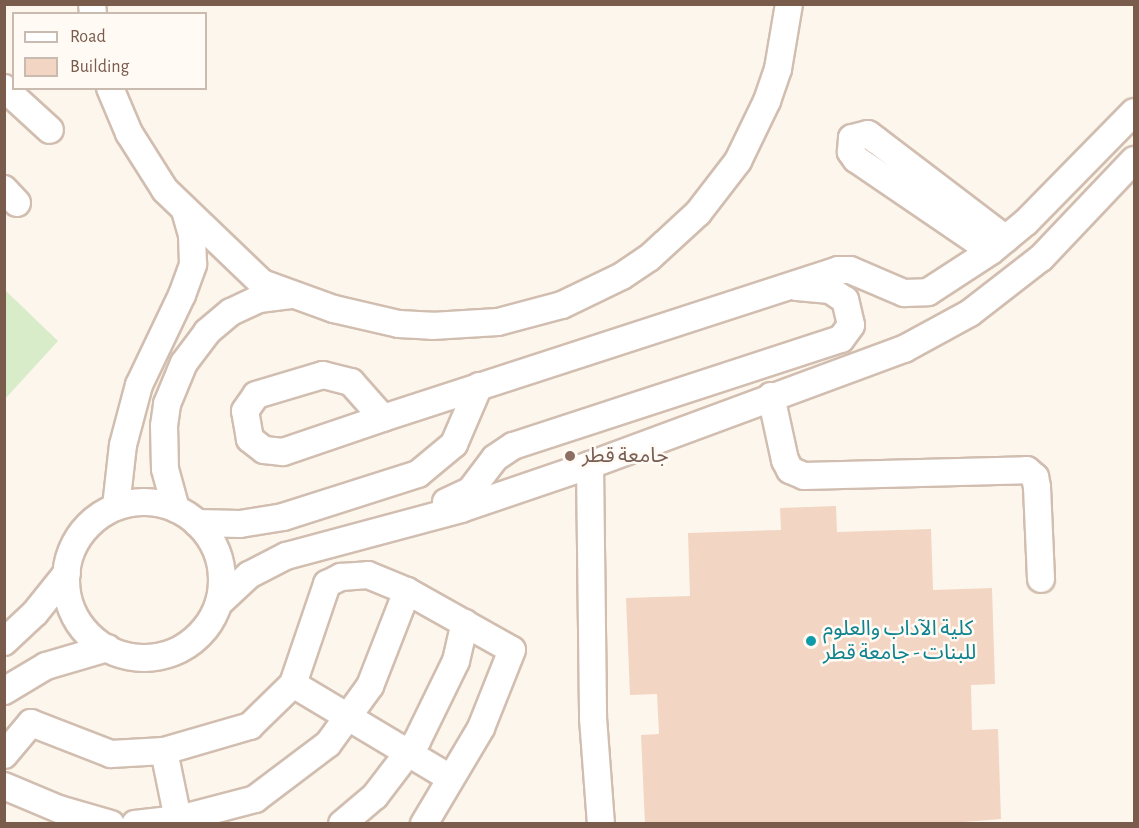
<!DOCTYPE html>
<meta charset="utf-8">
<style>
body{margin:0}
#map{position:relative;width:1139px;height:828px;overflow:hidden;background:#fdf6ec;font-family:"Alegreya Sans","Noto Sans Arabic",sans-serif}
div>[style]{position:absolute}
.green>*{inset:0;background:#d8ecc9}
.building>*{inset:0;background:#f3d5c3}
.roads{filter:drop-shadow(2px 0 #d1beb0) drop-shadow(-2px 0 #d1beb0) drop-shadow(0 2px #d1beb0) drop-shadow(0 -2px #d1beb0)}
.minor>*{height:26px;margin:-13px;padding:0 13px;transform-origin:13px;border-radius:13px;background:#fff}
.minor>.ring{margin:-13px;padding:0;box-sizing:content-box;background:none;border:26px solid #fff;border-radius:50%}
.dots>*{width:16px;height:16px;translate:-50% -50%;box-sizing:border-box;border:3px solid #fffaf3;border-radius:50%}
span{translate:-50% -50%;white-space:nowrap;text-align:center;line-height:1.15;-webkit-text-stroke:5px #fffaf3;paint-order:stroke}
.education-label{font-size:21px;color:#785e54}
.left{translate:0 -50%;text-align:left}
.culture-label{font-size:21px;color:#0d838f}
.frame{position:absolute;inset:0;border:6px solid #7a5c4d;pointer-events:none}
.legend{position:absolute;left:12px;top:12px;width:195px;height:78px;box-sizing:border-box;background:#fffaf3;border:2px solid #cabbb1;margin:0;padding:8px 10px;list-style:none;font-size:18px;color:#7a5c4d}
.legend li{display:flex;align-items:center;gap:12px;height:30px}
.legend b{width:30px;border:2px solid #cabbb1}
</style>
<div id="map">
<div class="green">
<div style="clip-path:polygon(5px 290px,58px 341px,5px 399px,4px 399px)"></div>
</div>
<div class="building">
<div style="clip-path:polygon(836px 506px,837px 532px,931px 529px,933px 590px,992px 588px,995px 684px,971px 685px,972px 730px,998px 729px,1001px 819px,938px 824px,645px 824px,641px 735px,659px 734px,657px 694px,630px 695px,626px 598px,690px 596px,688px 533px,781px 530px,780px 508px)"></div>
</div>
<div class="roads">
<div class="minor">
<div style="left:92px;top:4px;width:10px;rotate:84deg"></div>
<div style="left:4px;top:88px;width:62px;rotate:42.4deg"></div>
<div style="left:110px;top:88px;width:49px;rotate:67.1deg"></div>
<div style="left:129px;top:133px;width:67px;rotate:57.7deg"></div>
<div style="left:165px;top:190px;width:134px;rotate:43.8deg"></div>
<div style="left:262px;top:283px;width:77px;rotate:19.9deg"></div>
<div style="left:334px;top:309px;width:67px;rotate:13deg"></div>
<div style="left:399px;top:324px;width:33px;rotate:3deg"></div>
<div style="left:432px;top:326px;width:66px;rotate:-3.5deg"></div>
<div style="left:498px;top:322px;width:66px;rotate:-14.9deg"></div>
<div style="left:562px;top:305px;width:67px;rotate:-25.8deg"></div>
<div style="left:622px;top:276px;width:32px;rotate:-34deg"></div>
<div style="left:649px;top:258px;width:67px;rotate:-42.6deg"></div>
<div style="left:698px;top:213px;width:66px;rotate:-52.4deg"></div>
<div style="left:738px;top:161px;width:67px;rotate:-64.2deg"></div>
<div style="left:767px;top:101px;width:34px;rotate:-71deg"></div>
<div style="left:778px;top:69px;width:66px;rotate:-80.4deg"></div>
<div style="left:4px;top:189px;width:19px;rotate:47deg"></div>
<div style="left:991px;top:251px;width:163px;rotate:-145.7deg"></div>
<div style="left:856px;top:159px;width:9px;rotate:-126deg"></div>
<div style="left:851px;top:152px;width:14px;rotate:-86deg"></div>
<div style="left:852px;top:138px;width:16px;rotate:-14deg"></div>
<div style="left:868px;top:134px;width:10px;rotate:37deg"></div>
<div style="left:876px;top:140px;width:163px;rotate:37.3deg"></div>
<div style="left:323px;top:375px;width:29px;rotate:14deg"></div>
<div style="left:351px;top:382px;width:48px;rotate:48.4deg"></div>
<div style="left:383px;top:418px;width:106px;rotate:161.2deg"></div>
<div style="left:283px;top:452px;width:19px;rotate:-174deg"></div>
<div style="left:264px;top:450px;width:18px;rotate:-142deg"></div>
<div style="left:250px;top:439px;width:28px;rotate:-100deg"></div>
<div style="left:245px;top:411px;width:19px;rotate:-55deg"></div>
<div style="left:256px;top:395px;width:70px;rotate:-16.6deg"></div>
<div style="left:771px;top:396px;width:66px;rotate:77.7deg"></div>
<div style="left:785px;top:460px;width:11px;rotate:63deg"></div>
<div style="left:790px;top:470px;width:15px;rotate:23deg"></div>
<div style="left:804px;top:476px;width:223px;rotate:-1.5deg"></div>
<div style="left:1027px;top:470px;width:11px;rotate:41deg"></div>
<div style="left:1035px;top:477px;width:10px;rotate:79deg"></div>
<div style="left:1037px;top:487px;width:92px;rotate:87.5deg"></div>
<div style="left:383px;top:418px;width:478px;rotate:-18deg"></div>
<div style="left:838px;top:270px;width:12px"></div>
<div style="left:850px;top:270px;width:59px;rotate:23.1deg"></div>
<div style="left:904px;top:293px;width:24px;rotate:-2deg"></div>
<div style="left:928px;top:292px;width:75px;rotate:-33.1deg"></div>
<div style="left:991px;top:251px;width:45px;rotate:-39.6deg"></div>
<div style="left:1026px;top:222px;width:154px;rotate:-45.5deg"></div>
<div style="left:590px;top:465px;width:253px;rotate:89.3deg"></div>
<div style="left:593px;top:718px;width:106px;rotate:85.7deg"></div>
<div style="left:446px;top:502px;width:26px;rotate:-25deg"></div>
<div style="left:470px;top:491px;width:41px;rotate:-52.9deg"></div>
<div style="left:495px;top:458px;width:22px;rotate:-34deg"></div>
<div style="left:513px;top:446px;width:345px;rotate:-18.1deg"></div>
<div style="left:841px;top:339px;width:17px;rotate:-54deg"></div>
<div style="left:851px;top:325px;width:26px;rotate:-103deg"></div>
<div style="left:845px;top:300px;width:18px;rotate:-146deg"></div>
<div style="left:830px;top:290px;width:33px;rotate:-175deg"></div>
<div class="ring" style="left:66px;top:502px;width:130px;height:130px"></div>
<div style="left:116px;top:507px;width:62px;rotate:-83.6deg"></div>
<div style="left:123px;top:445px;width:62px;rotate:-75.1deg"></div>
<div style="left:139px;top:385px;width:100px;rotate:-64.5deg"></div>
<div style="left:182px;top:295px;width:33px;rotate:-70deg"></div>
<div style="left:193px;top:264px;width:29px;rotate:-92deg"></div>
<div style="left:192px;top:235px;width:25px;rotate:-106deg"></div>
<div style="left:176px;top:509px;width:41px;rotate:-105.4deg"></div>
<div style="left:165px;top:469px;width:43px;rotate:-91.3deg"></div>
<div style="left:164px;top:426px;width:22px;rotate:-82deg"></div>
<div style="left:167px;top:404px;width:44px;rotate:-67.5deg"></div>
<div style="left:184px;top:363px;width:39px;rotate:-53deg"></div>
<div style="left:207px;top:332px;width:31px;rotate:-40deg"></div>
<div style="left:231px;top:312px;width:31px;rotate:-25deg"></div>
<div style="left:259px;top:299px;width:32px;rotate:-7deg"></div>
<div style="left:197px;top:523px;width:43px;rotate:1.3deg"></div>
<div style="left:240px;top:524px;width:44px;rotate:-9.2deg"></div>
<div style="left:283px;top:517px;width:142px;rotate:-17.7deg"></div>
<div style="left:418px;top:474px;width:47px;rotate:-39.8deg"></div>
<div style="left:454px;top:444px;width:63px;rotate:-66.7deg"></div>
<div style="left:219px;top:603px;width:41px;rotate:-43deg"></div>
<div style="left:249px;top:575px;width:42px;rotate:-27.2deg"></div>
<div style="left:286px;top:556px;width:181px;rotate:-15deg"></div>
<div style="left:461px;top:509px;width:136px;rotate:-18.8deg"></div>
<div style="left:590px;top:465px;width:335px;rotate:-20.3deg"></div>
<div style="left:904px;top:349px;width:75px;rotate:-28.6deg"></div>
<div style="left:970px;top:313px;width:90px;rotate:-37.8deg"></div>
<div style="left:1041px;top:258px;width:135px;rotate:-46.5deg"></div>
<div style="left:4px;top:642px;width:42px;rotate:-43.1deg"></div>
<div style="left:35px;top:613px;width:51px;rotate:-51.3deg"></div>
<div style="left:293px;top:684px;width:183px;rotate:30.9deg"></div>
<div style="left:4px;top:691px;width:49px;rotate:-30.8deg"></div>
<div style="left:46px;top:666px;width:64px;rotate:-16.4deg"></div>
<div style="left:164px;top:751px;width:75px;rotate:78.4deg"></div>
<div style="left:4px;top:755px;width:42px;rotate:-49.8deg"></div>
<div style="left:31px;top:723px;width:86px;rotate:21.2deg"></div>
<div style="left:111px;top:754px;width:53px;rotate:-3.2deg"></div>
<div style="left:164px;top:751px;width:90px;rotate:-16.2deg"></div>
<div style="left:250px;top:726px;width:60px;rotate:-44.3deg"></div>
<div style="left:293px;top:684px;width:106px;rotate:-71.2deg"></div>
<div style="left:327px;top:584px;width:16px;rotate:-27deg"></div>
<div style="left:341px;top:577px;width:27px;rotate:-4deg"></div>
<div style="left:368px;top:575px;width:42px;rotate:22.3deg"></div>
<div style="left:407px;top:591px;width:120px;rotate:29.3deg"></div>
<div style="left:512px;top:650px;width:84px;rotate:111.7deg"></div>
<div style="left:481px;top:728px;width:112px;rotate:120.7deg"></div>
<div style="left:4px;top:786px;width:60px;rotate:22.7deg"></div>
<div style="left:59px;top:809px;width:54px;rotate:16.1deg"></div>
<div style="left:135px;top:824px;width:44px;rotate:-6.5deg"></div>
<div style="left:179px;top:819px;width:79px;rotate:-14.7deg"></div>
<div style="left:255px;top:799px;width:91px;rotate:-37deg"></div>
<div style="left:328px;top:744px;width:72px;rotate:-54.1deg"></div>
<div style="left:370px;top:686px;width:102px;rotate:-68.7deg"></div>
<div style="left:342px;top:824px;width:43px;rotate:-40.3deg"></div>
<div style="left:375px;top:796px;width:69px;rotate:-52.6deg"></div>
<div style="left:417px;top:741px;width:89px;rotate:-64deg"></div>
<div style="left:456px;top:661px;width:39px;rotate:-77deg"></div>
</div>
</div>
<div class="dots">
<div style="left:570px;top:456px;background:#8d6e63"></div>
<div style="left:811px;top:641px;background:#0f9aa8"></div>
</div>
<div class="education-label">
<span class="left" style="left:582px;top:456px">جامعة قطر</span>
</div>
<div class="culture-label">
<span class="left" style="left:823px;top:641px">كلية الآداب والعلوم<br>للبنات - جامعة قطر</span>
</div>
<div class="frame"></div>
<ul class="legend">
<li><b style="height:8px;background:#fff"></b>Road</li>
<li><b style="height:16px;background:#f3d5c3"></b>Building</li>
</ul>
</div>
